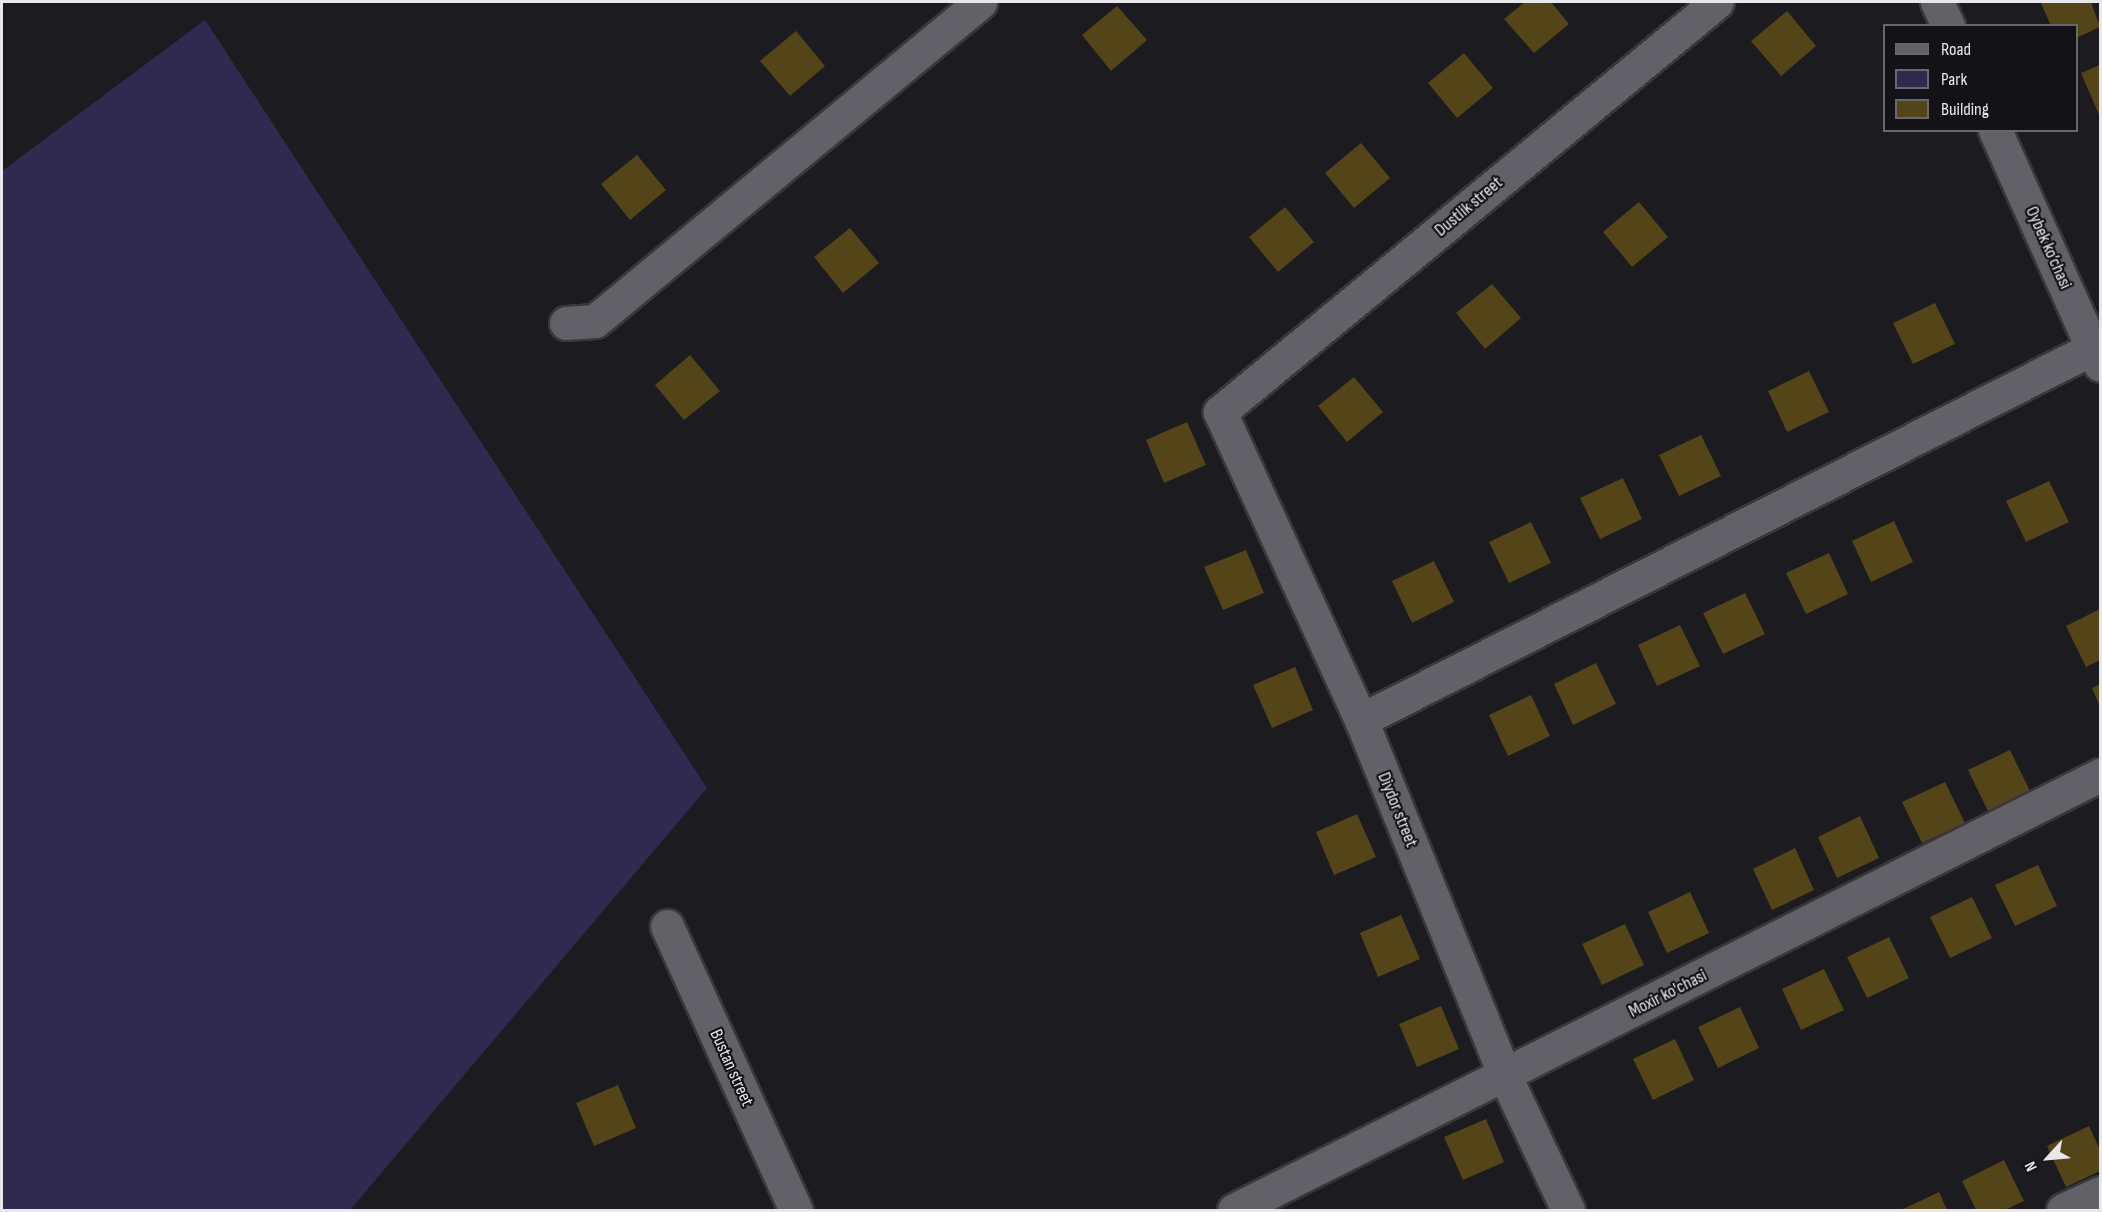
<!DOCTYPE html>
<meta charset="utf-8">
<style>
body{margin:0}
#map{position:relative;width:2102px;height:1212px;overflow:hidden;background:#1b1b20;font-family:"Sofia Sans Condensed",sans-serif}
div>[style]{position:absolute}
.green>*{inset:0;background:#312a50}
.building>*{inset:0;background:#534518}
.roads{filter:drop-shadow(2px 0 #38383c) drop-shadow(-2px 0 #38383c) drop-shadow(0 2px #38383c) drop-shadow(0 -2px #38383c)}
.minor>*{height:33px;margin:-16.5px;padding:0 16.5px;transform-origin:16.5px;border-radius:16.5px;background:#626168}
span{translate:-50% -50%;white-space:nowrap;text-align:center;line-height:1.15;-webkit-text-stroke:4.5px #121217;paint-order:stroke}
.street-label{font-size:18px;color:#e8e7eb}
.frame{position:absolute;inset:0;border:3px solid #e8e7eb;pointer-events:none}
.legend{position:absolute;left:1883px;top:24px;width:195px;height:108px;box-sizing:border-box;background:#121217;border:2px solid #68676c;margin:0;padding:8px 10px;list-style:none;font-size:18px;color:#e8e7eb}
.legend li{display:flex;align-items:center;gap:12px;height:30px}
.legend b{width:30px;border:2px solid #68676c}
.north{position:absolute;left:2018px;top:1128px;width:60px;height:60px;-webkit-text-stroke:4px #121217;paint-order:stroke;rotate:244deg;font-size:16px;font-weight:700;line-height:24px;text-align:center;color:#e8e7eb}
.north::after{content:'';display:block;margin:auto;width:21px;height:27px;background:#e8e7eb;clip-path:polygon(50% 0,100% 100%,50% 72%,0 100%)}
</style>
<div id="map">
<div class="green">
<div style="clip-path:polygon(205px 20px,707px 788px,350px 1210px,2px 1210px,2px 171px)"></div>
</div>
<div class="building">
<div style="clip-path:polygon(1525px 2px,1551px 2px,1569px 24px,1534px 53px,1504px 19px)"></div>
<div style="clip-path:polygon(2091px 2px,2100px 27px,2076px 38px,2076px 26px,2051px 26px,2041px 3px)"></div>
<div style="clip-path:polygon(1117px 6px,1147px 40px,1111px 71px,1082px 35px)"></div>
<div style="clip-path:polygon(1787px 11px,1816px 46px,1781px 76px,1751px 41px)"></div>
<div style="clip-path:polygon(796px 31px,825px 66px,790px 96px,760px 61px)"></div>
<div style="clip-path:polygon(1464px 53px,1493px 88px,1457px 118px,1428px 83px)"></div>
<div style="clip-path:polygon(2100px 65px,2100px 117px,2081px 73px)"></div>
<div style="clip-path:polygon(1361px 143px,1390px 178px,1354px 208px,1325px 173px)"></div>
<div style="clip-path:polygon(637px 155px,666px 190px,630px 220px,601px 184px)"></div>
<div style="clip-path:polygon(1639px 202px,1668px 237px,1632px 267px,1603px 232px)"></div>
<div style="clip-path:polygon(1285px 207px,1314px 242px,1278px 272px,1249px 237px)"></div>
<div style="clip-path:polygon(850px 228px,879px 263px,843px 293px,814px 257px)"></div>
<div style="clip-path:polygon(1492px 284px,1521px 318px,1485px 349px,1456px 313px)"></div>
<div style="clip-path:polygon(1935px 303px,1955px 344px,1913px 364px,1893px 323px)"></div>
<div style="clip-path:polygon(690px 355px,720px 391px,684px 420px,655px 385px)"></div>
<div style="clip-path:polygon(1809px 371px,1829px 412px,1787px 432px,1768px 391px)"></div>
<div style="clip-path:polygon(1354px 377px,1383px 412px,1347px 442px,1318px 406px)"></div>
<div style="clip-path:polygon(1187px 422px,1206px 465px,1164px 483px,1146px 440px)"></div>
<div style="clip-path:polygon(1701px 435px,1721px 476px,1679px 496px,1659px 455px)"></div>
<div style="clip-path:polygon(1623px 478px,1642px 519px,1600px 539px,1580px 498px)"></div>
<div style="clip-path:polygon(2049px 481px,2069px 522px,2026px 542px,2006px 501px)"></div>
<div style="clip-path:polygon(1894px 521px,1913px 562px,1871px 582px,1852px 541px)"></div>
<div style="clip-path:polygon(1531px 522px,1551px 563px,1509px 583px,1489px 542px)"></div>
<div style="clip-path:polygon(1246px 550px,1264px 593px,1223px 610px,1204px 567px)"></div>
<div style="clip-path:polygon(1829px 553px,1848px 594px,1806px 614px,1786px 573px)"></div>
<div style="clip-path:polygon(1434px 561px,1454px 602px,1412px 623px,1392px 581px)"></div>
<div style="clip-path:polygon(1745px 593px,1765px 634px,1723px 654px,1703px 613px)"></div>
<div style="clip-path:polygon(2100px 609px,2100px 660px,2086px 667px,2066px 626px)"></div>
<div style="clip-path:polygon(1680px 625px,1700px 666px,1657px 686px,1638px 645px)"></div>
<div style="clip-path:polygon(1596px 663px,1616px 704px,1573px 725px,1554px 684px)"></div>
<div style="clip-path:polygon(1295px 667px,1313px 710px,1272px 728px,1253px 685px)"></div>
<div style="clip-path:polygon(2100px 684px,2100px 707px,2092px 688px)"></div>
<div style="clip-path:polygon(1531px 695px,1550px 736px,1508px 756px,1489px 715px)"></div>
<div style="clip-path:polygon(2010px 750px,2030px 791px,1988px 811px,1968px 770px)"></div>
<div style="clip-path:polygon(1945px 782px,1965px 823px,1922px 843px,1902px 802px)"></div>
<div style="clip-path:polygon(1357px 814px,1376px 857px,1334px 875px,1316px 832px)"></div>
<div style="clip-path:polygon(1860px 816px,1879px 858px,1837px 878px,1818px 837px)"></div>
<div style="clip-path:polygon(1795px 848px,1814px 890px,1772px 910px,1753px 869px)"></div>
<div style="clip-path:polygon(2038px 865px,2057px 906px,2015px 926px,1995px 885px)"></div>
<div style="clip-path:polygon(1690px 892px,1709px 933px,1667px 953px,1648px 912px)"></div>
<div style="clip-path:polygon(1972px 897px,1992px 938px,1950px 958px,1930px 917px)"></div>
<div style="clip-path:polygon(1401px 915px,1420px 959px,1378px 977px,1360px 933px)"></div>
<div style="clip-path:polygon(1625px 924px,1644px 965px,1602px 985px,1582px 944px)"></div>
<div style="clip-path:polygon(1889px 937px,1909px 978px,1867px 998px,1847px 957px)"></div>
<div style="clip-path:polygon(1824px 969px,1844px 1010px,1801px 1030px,1782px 989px)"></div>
<div style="clip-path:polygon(1441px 1006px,1459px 1049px,1417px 1067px,1399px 1024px)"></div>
<div style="clip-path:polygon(1740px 1007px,1759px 1048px,1718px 1068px,1698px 1027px)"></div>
<div style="clip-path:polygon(1675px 1039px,1694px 1080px,1653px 1100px,1633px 1059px)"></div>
<div style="clip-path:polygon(618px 1085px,636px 1128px,594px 1146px,576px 1103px)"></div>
<div style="clip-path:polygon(1486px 1119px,1504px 1162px,1463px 1180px,1444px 1137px)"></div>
<div style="clip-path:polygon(2089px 1126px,2100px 1150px,2100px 1171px,2066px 1187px,2047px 1146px)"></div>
<div style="clip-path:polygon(2004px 1160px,2024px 1201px,2005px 1210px,1976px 1210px,1962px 1181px)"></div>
<div style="clip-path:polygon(1939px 1192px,1947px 1210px,1901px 1210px)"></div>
</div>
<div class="roads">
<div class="minor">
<div style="left:1937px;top:2px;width:26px;rotate:65deg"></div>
<div style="left:1995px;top:130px;width:257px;rotate:65.9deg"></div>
<div style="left:566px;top:323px;width:29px;rotate:-4deg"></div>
<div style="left:595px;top:321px;width:500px;rotate:-39.6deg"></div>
<div style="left:1361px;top:720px;width:821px;rotate:-26.94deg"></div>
<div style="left:667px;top:926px;width:312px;rotate:65.6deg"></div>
<div style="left:1234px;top:1210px;width:969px;rotate:-26.67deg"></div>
<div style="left:1568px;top:1210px;width:148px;rotate:-115.2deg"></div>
<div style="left:1505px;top:1076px;width:384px;rotate:-112deg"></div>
<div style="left:1361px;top:720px;width:339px;rotate:-114.6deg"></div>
<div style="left:1220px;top:412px;width:644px;rotate:-39.52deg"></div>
<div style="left:2063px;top:1210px;width:41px;rotate:-24.7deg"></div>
</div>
</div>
<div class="street-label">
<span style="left:1469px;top:207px;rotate:-40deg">Dustlik street</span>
<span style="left:2048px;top:248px;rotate:66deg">Oybek ko’chasi</span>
<span style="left:1397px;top:810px;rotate:68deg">Diydor street</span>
<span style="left:1668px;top:994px;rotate:-27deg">Moxir ko'chasi</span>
<span style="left:731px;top:1068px;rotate:66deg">Bustаn street</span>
</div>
<div class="frame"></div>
<ul class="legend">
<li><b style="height:8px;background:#626168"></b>Road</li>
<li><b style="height:16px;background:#312a50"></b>Park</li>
<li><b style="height:16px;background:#534518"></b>Building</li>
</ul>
<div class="north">N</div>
</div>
